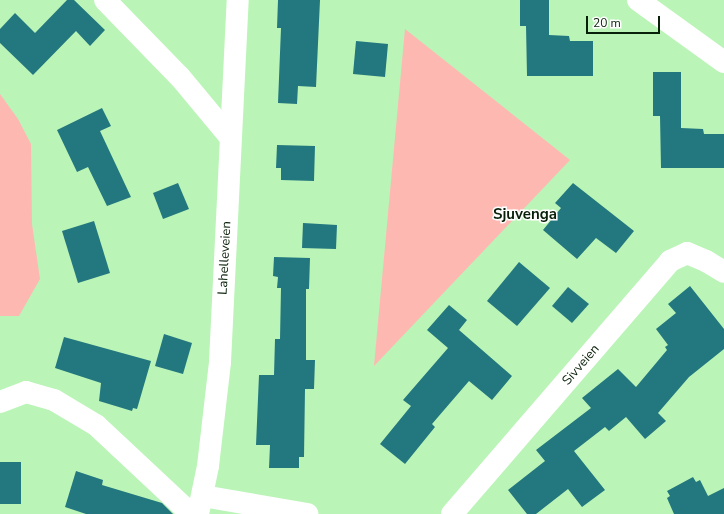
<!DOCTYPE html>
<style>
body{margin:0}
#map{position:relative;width:724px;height:514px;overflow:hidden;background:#baf4b7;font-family:"Nunito Sans",sans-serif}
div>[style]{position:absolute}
.green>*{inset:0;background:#feb8b2}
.building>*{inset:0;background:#23777e}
.minor>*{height:22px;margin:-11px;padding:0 11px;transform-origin:11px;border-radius:11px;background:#fff}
span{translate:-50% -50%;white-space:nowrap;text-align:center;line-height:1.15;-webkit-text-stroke:3px #fff;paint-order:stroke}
.street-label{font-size:13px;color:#081f09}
.quarter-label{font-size:15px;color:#081f09;font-weight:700}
.scale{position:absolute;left:586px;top:16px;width:74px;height:18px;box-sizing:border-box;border:2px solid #081f09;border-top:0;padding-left:5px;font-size:12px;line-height:14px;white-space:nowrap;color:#081f09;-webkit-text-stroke:3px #fff;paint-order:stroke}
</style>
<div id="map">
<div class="green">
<div style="clip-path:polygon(405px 29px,570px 160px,374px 366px)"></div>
<div style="clip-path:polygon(0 94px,18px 119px,31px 144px,32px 224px,40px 279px,19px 316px,0 316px)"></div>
</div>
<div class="building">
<div style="clip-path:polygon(67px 0,74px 0,105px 30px,90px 46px,76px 31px,33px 75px,0 43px,0 29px,15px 13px,35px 33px)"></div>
<div style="clip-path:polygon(278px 0,320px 0,316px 87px,298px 86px,297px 104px,278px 103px,281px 28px,277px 28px)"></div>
<div style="clip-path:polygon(520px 0,549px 0,549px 35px,569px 36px,570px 41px,593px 41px,593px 76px,527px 76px,526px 26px,520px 26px)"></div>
<div style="clip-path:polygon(356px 41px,388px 44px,385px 77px,353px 74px)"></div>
<div style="clip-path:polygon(653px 72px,681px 72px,681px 128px,703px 129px,704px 134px,724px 134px,724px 168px,661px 168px,660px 116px,653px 116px)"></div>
<div style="clip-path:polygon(102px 108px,111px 126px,100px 131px,131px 197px,107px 206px,88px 167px,77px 172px,57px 130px)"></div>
<div style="clip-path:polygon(277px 145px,315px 146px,314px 181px,281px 180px,281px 168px,276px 168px)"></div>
<div style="clip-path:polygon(178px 183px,189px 209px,163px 219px,153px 193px)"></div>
<div style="clip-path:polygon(573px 183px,634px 231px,616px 253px,596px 238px,577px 259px,543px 230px,561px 208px,555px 203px)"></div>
<div style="clip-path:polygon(94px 221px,110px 273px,78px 283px,62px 231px)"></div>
<div style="clip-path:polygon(303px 223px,337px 225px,336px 249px,302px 248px)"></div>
<div style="clip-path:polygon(274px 257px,310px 258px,309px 289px,306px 289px,306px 360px,315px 360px,314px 389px,305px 389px,304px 457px,299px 457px,299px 468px,269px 468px,270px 445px,256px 445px,259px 375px,274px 375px,275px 339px,280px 339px,281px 288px,277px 288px,278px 277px,273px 276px)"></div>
<div style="clip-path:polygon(519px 262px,550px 288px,517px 326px,487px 301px)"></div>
<div style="clip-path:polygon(690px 286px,724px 329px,724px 349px,689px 377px,658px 413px,666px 421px,645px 439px,626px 417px,609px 431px,605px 427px,574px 451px,605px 490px,582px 507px,568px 489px,536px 514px,527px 514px,508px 490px,545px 461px,536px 450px,591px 408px,582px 398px,618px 369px,636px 387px,667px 350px,665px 347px,668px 345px,656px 329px,676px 313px,668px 304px)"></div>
<div style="clip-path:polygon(568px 287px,589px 304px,572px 323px,552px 306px)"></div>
<div style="clip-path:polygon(449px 305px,467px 320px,459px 330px,512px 376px,492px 400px,469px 381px,432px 424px,435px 427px,405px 464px,380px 444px,411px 406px,403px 400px,448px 348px,427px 330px)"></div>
<div style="clip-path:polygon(164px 334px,192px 343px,183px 374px,155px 366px)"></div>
<div style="clip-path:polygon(64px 337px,151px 361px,137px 409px,133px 408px,132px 411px,99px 401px,101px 383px,55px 368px)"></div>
<div style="clip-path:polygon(0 462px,21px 462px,21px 504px,0 504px)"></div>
<div style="clip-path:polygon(76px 471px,103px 480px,102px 485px,162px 503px,173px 514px,86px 514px,65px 507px)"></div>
<div style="clip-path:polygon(693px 477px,696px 482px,700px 480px,708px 496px,724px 488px,724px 514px,674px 514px,667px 498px,670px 496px,667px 491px)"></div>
</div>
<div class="minor">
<div style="left:105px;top:0;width:107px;rotate:45.8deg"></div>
<div style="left:180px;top:77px;width:78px;rotate:50.2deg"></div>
<div style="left:638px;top:0;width:106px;rotate:35.8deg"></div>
<div style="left:0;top:402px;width:28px;rotate:-21deg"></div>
<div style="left:26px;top:392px;width:29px;rotate:16deg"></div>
<div style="left:54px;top:400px;width:49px;rotate:30.8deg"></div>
<div style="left:96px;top:425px;width:130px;rotate:43.1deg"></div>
<div style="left:203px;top:496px;width:106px;rotate:9.8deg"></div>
<div style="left:198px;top:514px;width:49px;rotate:-78.2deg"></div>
<div style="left:208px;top:466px;width:105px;rotate:-83.4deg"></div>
<div style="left:220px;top:362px;width:362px;rotate:-87.2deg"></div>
<div style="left:452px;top:514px;width:334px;rotate:-49.2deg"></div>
<div style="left:670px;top:261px;width:19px;rotate:-25deg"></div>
<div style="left:687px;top:253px;width:21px;rotate:23deg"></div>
<div style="left:706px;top:261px;width:21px;rotate:31deg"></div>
</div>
<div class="street-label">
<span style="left:225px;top:258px;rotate:-87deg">Lahelleveien</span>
<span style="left:581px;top:365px;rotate:-49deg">Sivveien</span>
</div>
<div class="quarter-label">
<span style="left:525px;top:215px">Sjuvenga</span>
</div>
<div class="scale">20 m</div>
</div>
